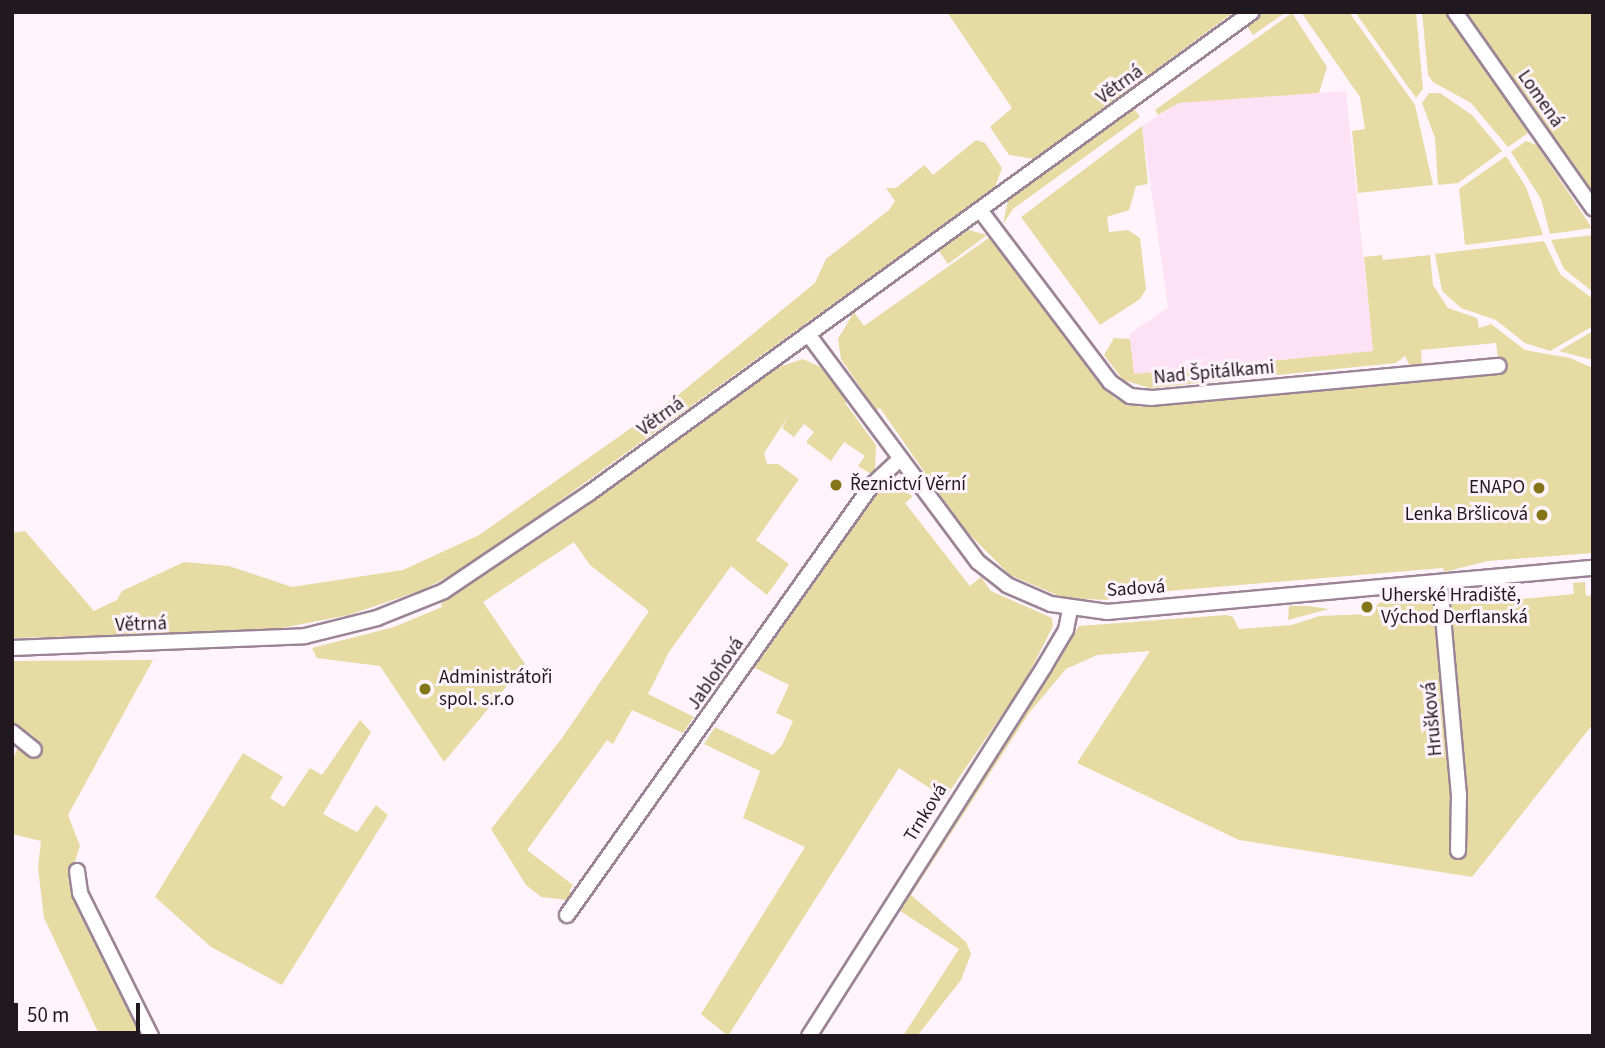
<!DOCTYPE html>
<meta charset="utf-8">
<style>
body{margin:0}
#map{position:relative;width:1605px;height:1048px;overflow:hidden;background:#fff4fc;font-family:"Source Sans 3",sans-serif}
div>[style]{position:absolute}
.built>*{inset:0;background:#fde2f6}
.green>*{inset:0;background:#e5dba3}
.roads{filter:drop-shadow(2px 0 #9b8496) drop-shadow(-2px 0 #9b8496) drop-shadow(0 2px #9b8496) drop-shadow(0 -2px #9b8496)}
.minor>*{height:14px;margin:-7px;padding:0 7px;transform-origin:7px;border-radius:7px;background:#fff}
.dots>*{width:19px;height:19px;translate:-50% -50%;box-sizing:border-box;border:4px solid #fff4fc;border-radius:50%}
span{translate:-50% -50%;white-space:nowrap;text-align:center;line-height:1.15;-webkit-text-stroke:6px #fff4fc;paint-order:stroke}
.street-label{font-size:19px;color:#22181f}
.poi-label{font-size:19px;color:#22181f}
.left{translate:0 -50%;text-align:left}
.right{translate:-100% -50%;text-align:right}
.frame{position:absolute;inset:0;border:14px solid #22181f;pointer-events:none}
.scale{position:absolute;left:14px;top:1003px;width:126px;height:32px;box-sizing:border-box;border:4px solid #22181f;border-top:0;padding-left:9px;font-size:21px;line-height:24px;white-space:nowrap;color:#22181f;-webkit-text-stroke:5px #fff4fc;paint-order:stroke}
</style>
<div id="map">
<div class="built">
<div style="clip-path:polygon(1346px 91px,1373px 351px,1133px 374px,1130px 334px,1168px 307px,1142px 126px,1179px 103px)"></div>
</div>
<div class="green">
<div style="clip-path:polygon(947px 12px,1234px 12px,1034px 159px,1009px 155px,990px 127px,1012px 108px)"></div>
<div style="clip-path:polygon(1265px 12px,1286px 12px,1253px 35px,1247px 26px)"></div>
<div style="clip-path:polygon(1301px 12px,1349px 12px,1415px 105px,1433px 185px,1358px 193px,1352px 131px,1365px 129px,1360px 97px)"></div>
<div style="clip-path:polygon(1355px 12px,1416px 12px,1423px 89px,1416px 98px)"></div>
<div style="clip-path:polygon(1422px 12px,1447px 12px,1528px 133px,1508px 147px,1471px 103px,1433px 82px,1428px 75px)"></div>
<div style="clip-path:polygon(1458px 12px,1593px 12px,1593px 206px)"></div>
<div style="clip-path:polygon(1292px 13px,1327px 67px,1319px 93px,1179px 103px,1158px 115px,1155px 110px)"></div>
<div style="clip-path:polygon(1429px 93px,1440px 93px,1472px 115px,1502px 151px,1458px 183px,1438px 185px,1435px 138px,1422px 103px)"></div>
<div style="clip-path:polygon(1134px 109px,1140px 117px,1013px 209px,1003px 224px,1008px 200px)"></div>
<div style="clip-path:polygon(1142px 126px,1148px 184px,1136px 186px,1129px 210px,1107px 217px,1109px 232px,1128px 230px,1140px 238px,1146px 289px,1140px 299px,1100px 325px,1021px 217px)"></div>
<div style="clip-path:polygon(976px 140px,985px 143px,1002px 168px,995px 187px,475px 562px,425px 589px,349px 615px,261px 632px,12px 638px,12px 533px,25px 531px,94px 611px,117px 600px,122px 591px,184px 562px,229px 566px,292px 587px,403px 570px,479px 535px,678px 395px,815px 283px,826px 259px,889px 210px,895px 201px,886px 188px,896px 188px,924px 165px,933px 175px)"></div>
<div style="clip-path:polygon(1526px 141px,1537px 145px,1592px 228px,1550px 234px,1541px 199px,1511px 152px)"></div>
<div style="clip-path:polygon(1506px 156px,1526px 187px,1543px 235px,1465px 245px,1459px 189px)"></div>
<div style="clip-path:polygon(969px 230px,987px 235px,948px 264px,938px 250px)"></div>
<div style="clip-path:polygon(1593px 235px,1593px 292px,1564px 269px,1551px 240px)"></div>
<div style="clip-path:polygon(990px 237px,1114px 398px,1142px 407px,1499px 367px,1496px 343px,1421px 350px,1422px 366px,1410px 367px,1405px 356px,1396px 363px,1150px 388px,1123px 380px,1104px 355px,1114px 338px,1130px 339px,1134px 374px,1373px 351px,1364px 257px,1382px 255px,1383px 260px,1430px 255px,1433px 285px,1448px 308px,1477px 318px,1479px 328px,1491px 324px,1525px 350px,1570px 358px,1593px 368px,1593px 553px,1488px 561px,1444px 572px,1443px 568px,1109px 596px,1108px 600px,1064px 598px,1010px 575px,964px 529px,880px 408px,876px 410px,841px 359px,838px 339px,854px 312px,864px 326px)"></div>
<div style="clip-path:polygon(1544px 241px,1560px 274px,1593px 299px,1593px 326px,1550px 351px,1525px 343px,1496px 320px,1461px 308px,1442px 291px,1435px 254px)"></div>
<div style="clip-path:polygon(1593px 331px,1593px 360px,1559px 351px)"></div>
<div style="clip-path:polygon(803px 359px,827px 370px,848px 400px,845px 403px,876px 445px,875px 471px,871px 474px,858px 466px,865px 456px,844px 442px,831px 461px,806px 442px,814px 432px,804px 424px,794px 437px,782px 428px,789px 415px,764px 453px,767px 464px,778px 464px,799px 479px,756px 540px,789px 564px,767px 595px,731px 566px,669px 652px,648px 694px,694px 717px,683px 733px,632px 710px,613px 744px,607px 740px,527px 850px,573px 885px,569px 891px,574px 894px,568px 900px,541px 897px,526px 885px,491px 829px,562px 738px,649px 611px,590px 565px,574px 542px,483px 602px,525px 664px,444px 762px,380px 666px,317px 658px,312px 648px,394px 627px,442px 607px,441px 603px,563px 523px,776px 368px)"></div>
<div style="clip-path:polygon(889px 484px,913px 496px,905px 503px,970px 586px,981px 577px,991px 591px,1052px 618px,1053px 626px,1025px 681px,945px 798px,899px 768px,728px 1036px,701px 1014px,805px 847px,743px 818px,760px 771px,704px 744px,715px 727px,773px 755px,782px 745px,793px 721px,776px 713px,789px 685px,753px 667px,874px 497px)"></div>
<div style="clip-path:polygon(1585px 582px,1586px 596px,1593px 595px,1593px 724px,1472px 877px,1239px 840px,1077px 763px,1150px 651px,1097px 655px,1066px 669px,1029px 713px,911px 895px,966px 942px,971px 954px,961px 980px,917px 1036px,903px 1036px,959px 949px,894px 907px,1079px 626px,1226px 615px,1233px 617px,1239px 629px,1292px 625px,1319px 616px,1369px 614px,1379px 603px,1412px 594px,1487px 588px,1489px 602px,1574px 594px,1573px 583px)"></div>
<div style="clip-path:polygon(1289px 606px,1308px 606px,1329px 609px,1288px 620px)"></div>
<div style="clip-path:polygon(153px 660px,68px 815px,80px 846px,70px 877px,151px 1036px,100px 1036px,44px 918px,38px 868px,41px 841px,12px 834px,12px 762px,19px 744px,35px 748px,33px 735px,12px 726px,12px 661px)"></div>
<div style="clip-path:polygon(360px 720px,371px 732px,323px 814px,357px 832px,376px 805px,388px 815px,282px 985px,211px 947px,155px 897px,243px 753px,283px 777px,270px 798px,284px 807px,310px 768px,322px 775px)"></div>
</div>
<div class="roads">
<div class="minor">
<div style="left:1455px;top:12px;width:240px;rotate:54.9deg"></div>
<div style="left:980px;top:210px;width:216px;rotate:52.9deg"></div>
<div style="left:1110px;top:382px;width:24px;rotate:35deg"></div>
<div style="left:1130px;top:396px;width:22px;rotate:5deg"></div>
<div style="left:1152px;top:398px;width:348px;rotate:-5.3deg"></div>
<div style="left:808px;top:334px;width:284px;rotate:53.3deg"></div>
<div style="left:978px;top:562px;width:37px;rotate:38deg"></div>
<div style="left:1007px;top:585px;width:48px;rotate:23.4deg"></div>
<div style="left:1051px;top:604px;width:57px;rotate:8.1deg"></div>
<div style="left:1107px;top:612px;width:488px;rotate:-5.2deg"></div>
<div style="left:1440px;top:583px;width:212px;rotate:84.9deg"></div>
<div style="left:1459px;top:794px;width:57px;rotate:91deg"></div>
<div style="left:12px;top:648px;width:293px;rotate:-2.3deg"></div>
<div style="left:305px;top:636px;width:74px;rotate:-14deg"></div>
<div style="left:377px;top:618px;width:72px;rotate:-21.9deg"></div>
<div style="left:444px;top:591px;width:174px;rotate:-34deg"></div>
<div style="left:588px;top:494px;width:820px;rotate:-35.98deg"></div>
<div style="left:12px;top:732px;width:28px;rotate:39deg"></div>
<div style="left:77px;top:871px;width:22px;rotate:82deg"></div>
<div style="left:80px;top:893px;width:160px;rotate:63.6deg"></div>
<div style="left:567px;top:915px;width:527px;rotate:-54.65deg"></div>
<div style="left:872px;top:485px;width:38px;rotate:-43deg"></div>
<div style="left:809px;top:1036px;width:437px;rotate:-57.5deg"></div>
<div style="left:1044px;top:667px;width:43px;rotate:-59.3deg"></div>
<div style="left:1066px;top:630px;width:21px;rotate:-79deg"></div>
</div>
</div>
<div class="dots">
<div style="left:836px;top:485px;background:#857519"></div>
<div style="left:1539px;top:488px;background:#857519"></div>
<div style="left:1542px;top:515px;background:#857519"></div>
<div style="left:1367px;top:607px;background:#857519"></div>
<div style="left:425px;top:689px;background:#857519"></div>
</div>
<div class="street-label">
<span style="left:1120px;top:85px;rotate:-36deg">Větrná</span>
<span style="left:1540px;top:99px;rotate:55deg">Lomená</span>
<span style="left:1214px;top:373px;rotate:-5deg">Nad Špitálkami</span>
<span style="left:661px;top:417px;rotate:-36deg">Větrná</span>
<span style="left:1136px;top:589px;rotate:-4deg">Sadová</span>
<span style="left:141px;top:625px;rotate:-2deg">Větrná</span>
<span style="left:716px;top:674px;rotate:-55deg">Jabloňová</span>
<span style="left:1433px;top:719px;rotate:-95deg">Hrušková</span>
<span style="left:926px;top:813px;rotate:-58deg">Trnková</span>
</div>
<div class="poi-label">
<span class="left" style="left:850px;top:485px">Řeznictví Věrní</span>
<span class="right" style="left:1525px;top:488px">ENAPO</span>
<span class="right" style="left:1528px;top:515px">Lenka Bršlicová</span>
<span class="left" style="left:1381px;top:607px">Uherské Hradiště,<br>Východ Derflanská</span>
<span class="left" style="left:439px;top:689px">Administrátoři<br>spol. s.r.o</span>
</div>
<div class="frame"></div>
<div class="scale">50 m</div>
</div>
